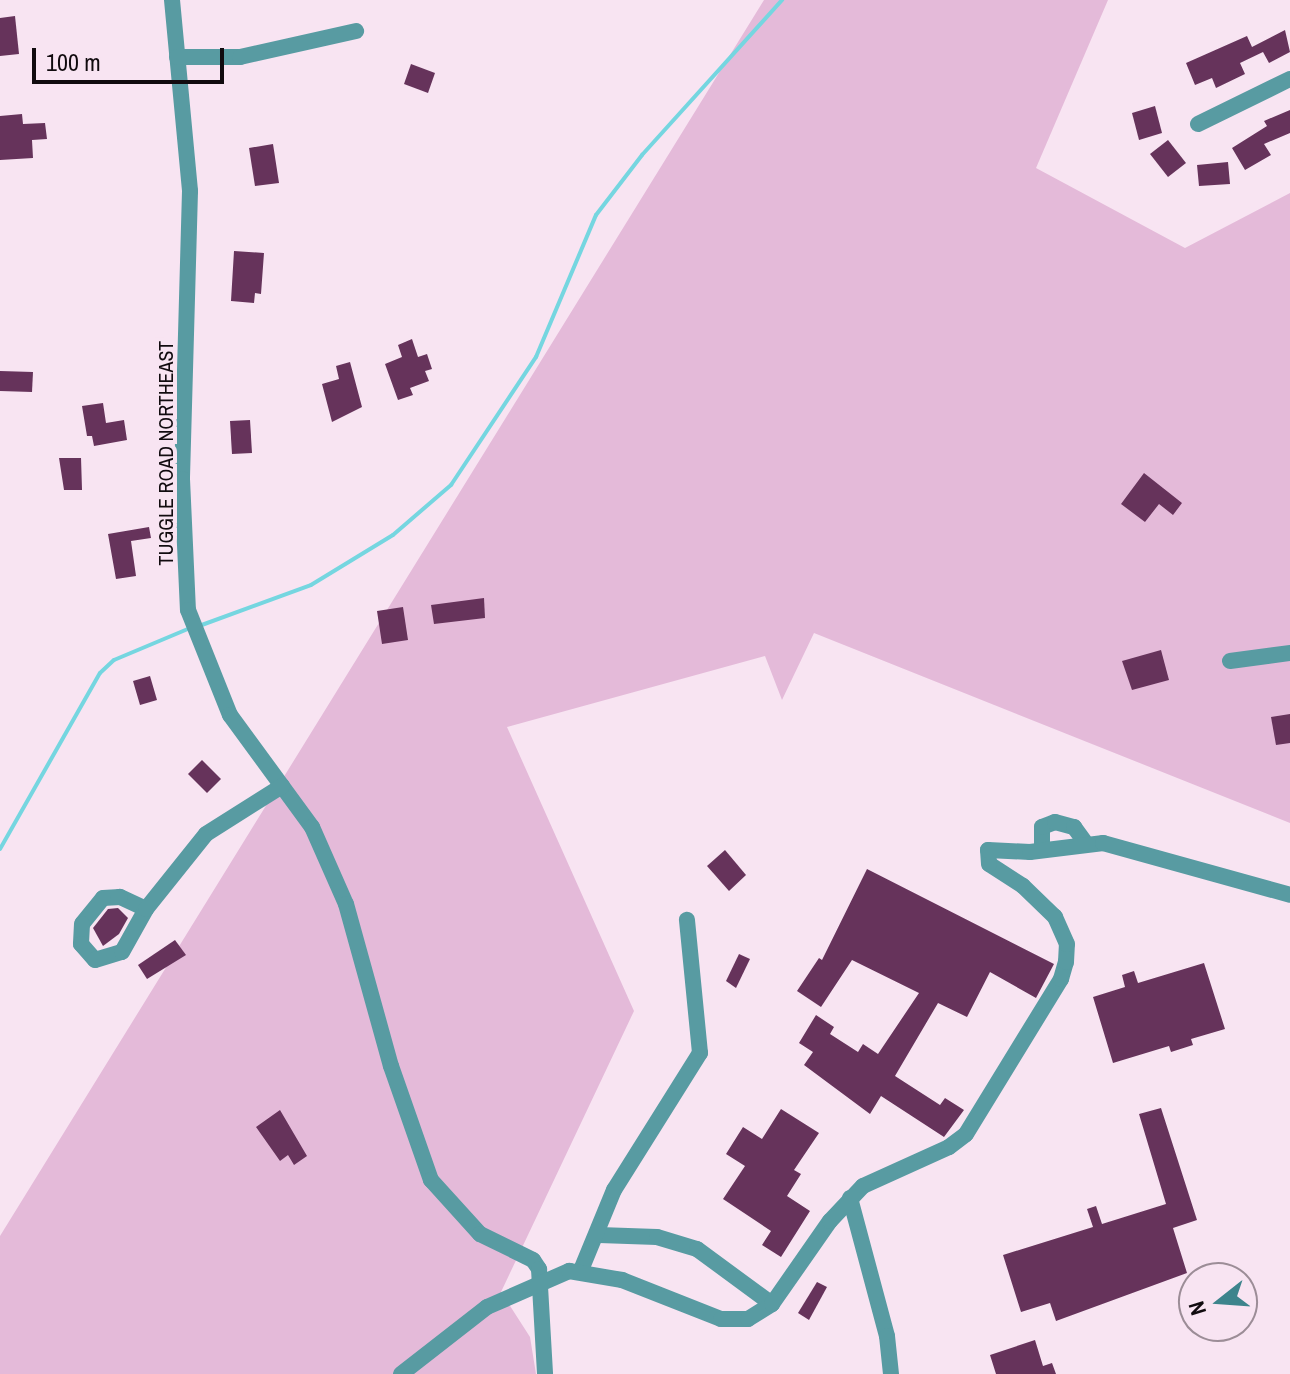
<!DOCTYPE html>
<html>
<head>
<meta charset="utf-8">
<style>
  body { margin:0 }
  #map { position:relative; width:1290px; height:1374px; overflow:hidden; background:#f8e4f2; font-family:"Archivo Narrow",sans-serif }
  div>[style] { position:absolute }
  .green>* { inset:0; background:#e4bad9 }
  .stream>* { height:4px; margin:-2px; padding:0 2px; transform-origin:2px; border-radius:2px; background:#75d6e0 }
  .building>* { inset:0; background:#66335b }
  .minor>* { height:16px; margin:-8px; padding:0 8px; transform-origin:8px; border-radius:8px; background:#589ba2 }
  span { translate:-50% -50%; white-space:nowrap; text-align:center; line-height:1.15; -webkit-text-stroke:8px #f8e4f2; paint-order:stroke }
  .street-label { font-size:20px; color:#110b0f }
  .north { position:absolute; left:1178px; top:1262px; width:80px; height:80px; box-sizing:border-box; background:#f8e4f2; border:2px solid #9c8d97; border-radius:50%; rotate:253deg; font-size:22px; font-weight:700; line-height:32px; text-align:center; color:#110b0f }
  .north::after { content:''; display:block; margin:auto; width:28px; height:36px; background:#3d848c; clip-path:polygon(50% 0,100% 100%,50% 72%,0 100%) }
  .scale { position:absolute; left:32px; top:48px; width:192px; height:36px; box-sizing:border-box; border:4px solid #110b0f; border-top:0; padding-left:10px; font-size:24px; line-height:28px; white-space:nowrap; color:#110b0f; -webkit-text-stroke:6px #f8e4f2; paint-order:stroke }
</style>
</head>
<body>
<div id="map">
  <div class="green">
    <div style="clip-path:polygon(764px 0,1108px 0,1036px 168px,1185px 248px,1290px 193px,1290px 823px,814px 633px,782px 700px,765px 656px,507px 727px,634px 1011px,501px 1292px,530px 1337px,536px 1374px,0 1374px,0 1236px)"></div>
  </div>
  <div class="stream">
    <div style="left:199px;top:626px;width:119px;rotate:-20.1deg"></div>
    <div style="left:311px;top:585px;width:96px;rotate:-31.4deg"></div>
    <div style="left:393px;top:535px;width:77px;rotate:-40.8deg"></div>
    <div style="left:451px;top:485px;width:154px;rotate:-56.4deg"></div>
    <div style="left:536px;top:357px;width:154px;rotate:-67.1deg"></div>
    <div style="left:596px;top:215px;width:76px;rotate:-52.5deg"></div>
    <div style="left:642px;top:155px;width:209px;rotate:-47.9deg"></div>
    <div style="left:0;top:849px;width:202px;rotate:-60.4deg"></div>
    <div style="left:100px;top:673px;width:19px;rotate:-43deg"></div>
    <div style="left:114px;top:660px;width:82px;rotate:-22.8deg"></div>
  </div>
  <div class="building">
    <div style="clip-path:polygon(15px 16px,19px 54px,0 56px,0 18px)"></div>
    <div style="clip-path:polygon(1285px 30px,1290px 52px,1269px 63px,1263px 52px,1240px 63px,1245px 74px,1216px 88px,1212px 78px,1195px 85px,1186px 63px,1247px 36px,1252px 47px)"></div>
    <div style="clip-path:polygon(411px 64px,435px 73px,428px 93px,404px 84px)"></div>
    <div style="clip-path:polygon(1155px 106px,1162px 133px,1139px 140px,1132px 113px)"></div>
    <div style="clip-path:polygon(1290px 110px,1290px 133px,1264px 144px,1271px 155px,1245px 170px,1232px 148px,1267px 126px,1264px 121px)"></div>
    <div style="clip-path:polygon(22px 114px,23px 124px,45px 123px,47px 139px,32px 140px,33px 158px,0 160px,0 116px)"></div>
    <div style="clip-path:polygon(1168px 140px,1186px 163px,1168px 177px,1150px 154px)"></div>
    <div style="clip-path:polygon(273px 144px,279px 183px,255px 186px,249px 148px)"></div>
    <div style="clip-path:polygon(1228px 162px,1230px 184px,1199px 186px,1197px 165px)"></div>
    <div style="clip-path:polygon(234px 251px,264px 253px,261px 294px,255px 293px,254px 303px,231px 301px)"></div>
    <div style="clip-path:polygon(412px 339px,418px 357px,427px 354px,432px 369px,425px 371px,429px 381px,410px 388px,413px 395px,398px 400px,385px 364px,402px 357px,398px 345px)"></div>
    <div style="clip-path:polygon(350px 362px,362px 407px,332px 422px,322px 384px,339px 379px,336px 366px)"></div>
    <div style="clip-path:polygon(0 371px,33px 372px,32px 392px,0 391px)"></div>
    <div style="clip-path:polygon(103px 403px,106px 423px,124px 420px,127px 440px,94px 446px,92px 436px,87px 436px,82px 406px)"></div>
    <div style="clip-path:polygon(250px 420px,252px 453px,232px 454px,230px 421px)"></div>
    <div style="clip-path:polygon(59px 458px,81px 458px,82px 490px,64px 490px)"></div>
    <div style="clip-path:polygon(1144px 473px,1182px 503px,1173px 515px,1159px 504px,1145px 522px,1121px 504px)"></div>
    <div style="clip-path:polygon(149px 527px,151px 538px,131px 541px,136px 576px,116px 579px,108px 534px)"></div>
    <div style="clip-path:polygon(484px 598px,485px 618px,434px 624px,431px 605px)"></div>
    <div style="clip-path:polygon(403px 607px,408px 640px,382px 644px,377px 611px)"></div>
    <div style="clip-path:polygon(1161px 650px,1169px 680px,1132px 690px,1122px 661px)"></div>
    <div style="clip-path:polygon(150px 676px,157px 700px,140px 705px,133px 681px)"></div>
    <div style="clip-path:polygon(1290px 714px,1290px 743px,1276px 745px,1271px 717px)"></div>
    <div style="clip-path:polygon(202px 760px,221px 779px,207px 793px,188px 774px)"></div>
    <div style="clip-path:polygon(725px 850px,746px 875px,729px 891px,707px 866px)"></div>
    <div style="clip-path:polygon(867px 869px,1054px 964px,1036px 998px,990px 972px,967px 1017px,938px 1003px,895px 1076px,940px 1105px,945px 1098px,964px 1110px,944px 1137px,881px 1096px,870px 1114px,804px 1065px,813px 1052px,799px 1043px,816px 1015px,834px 1027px,830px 1034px,858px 1052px,863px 1044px,878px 1054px,919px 993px,852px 960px,821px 1007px,797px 991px,819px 958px,822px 960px)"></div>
    <div style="clip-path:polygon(118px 908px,128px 918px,119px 934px,103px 946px,93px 928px,108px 909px)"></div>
    <div style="clip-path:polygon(175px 940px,186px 955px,147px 979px,138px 965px)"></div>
    <div style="clip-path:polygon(739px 954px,750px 959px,736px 988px,726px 981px)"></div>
    <div style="clip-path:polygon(1204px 963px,1225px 1029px,1191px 1039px,1193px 1045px,1171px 1052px,1169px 1046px,1113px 1063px,1093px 997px,1125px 987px,1122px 975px,1134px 971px,1138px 983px)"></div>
    <div style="clip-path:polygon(1161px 1108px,1197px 1220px,1173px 1228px,1187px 1273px,1056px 1321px,1050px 1303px,1021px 1312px,1003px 1255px,1093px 1227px,1087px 1209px,1096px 1206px,1102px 1224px,1166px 1204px,1139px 1114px)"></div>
    <div style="clip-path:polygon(781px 1109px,819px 1133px,794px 1170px,801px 1174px,787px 1196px,810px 1211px,781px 1257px,762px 1245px,771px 1231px,723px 1199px,745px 1166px,726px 1154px,743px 1127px,762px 1139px)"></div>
    <div style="clip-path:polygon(280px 1110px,307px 1156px,294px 1165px,288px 1155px,280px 1161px,256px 1127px)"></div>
    <div style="clip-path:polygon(817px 1282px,827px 1287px,809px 1320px,798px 1313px)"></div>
    <div style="clip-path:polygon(1035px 1340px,1043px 1366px,1052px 1363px,1056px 1374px,996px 1374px,990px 1355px)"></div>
  </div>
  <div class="minor">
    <div style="left:172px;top:0;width:192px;rotate:84.6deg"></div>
    <div style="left:190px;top:191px;width:288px;rotate:91.6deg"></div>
    <div style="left:182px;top:479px;width:131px;rotate:87.4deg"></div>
    <div style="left:188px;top:610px;width:113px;rotate:68.2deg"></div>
    <div style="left:230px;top:715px;width:139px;rotate:53.8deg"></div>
    <div style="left:312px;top:827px;width:84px;rotate:66.2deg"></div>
    <div style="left:346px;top:904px;width:168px;rotate:74.5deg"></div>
    <div style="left:391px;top:1066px;width:121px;rotate:70.7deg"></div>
    <div style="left:431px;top:1180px;width:73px;rotate:47.8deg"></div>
    <div style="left:480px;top:1234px;width:59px;rotate:26.1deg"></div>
    <div style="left:533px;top:1260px;width:11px;rotate:56deg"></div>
    <div style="left:539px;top:1269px;width:105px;rotate:86.7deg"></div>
    <div style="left:177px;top:57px;width:63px"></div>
    <div style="left:240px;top:57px;width:119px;rotate:-12.6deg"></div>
    <div style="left:1198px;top:124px;width:102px;rotate:-26.1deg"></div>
    <div style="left:1230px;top:661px;width:61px;rotate:-7.6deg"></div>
    <div style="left:1042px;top:850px;width:23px;rotate:-90deg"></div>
    <div style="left:1042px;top:827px;width:14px;rotate:-21deg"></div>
    <div style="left:1055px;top:822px;width:20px;rotate:15deg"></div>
    <div style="left:1074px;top:827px;width:17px;rotate:54deg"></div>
    <div style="left:146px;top:909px;width:29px;rotate:-155deg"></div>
    <div style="left:120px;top:897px;width:17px;rotate:177deg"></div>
    <div style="left:103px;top:898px;width:33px;rotate:129deg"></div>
    <div style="left:82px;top:924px;width:20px;rotate:93deg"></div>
    <div style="left:81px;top:944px;width:21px;rotate:49deg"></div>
    <div style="left:95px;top:960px;width:28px;rotate:-17deg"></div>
    <div style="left:122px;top:952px;width:49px;rotate:-60.8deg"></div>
    <div style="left:146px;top:909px;width:96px;rotate:-51.3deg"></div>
    <div style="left:206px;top:834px;width:90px;rotate:-32.3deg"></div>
    <div style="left:850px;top:1198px;width:143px;rotate:75deg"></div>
    <div style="left:887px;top:1336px;width:38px;rotate:84deg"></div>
    <div style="left:599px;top:1235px;width:58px;rotate:2deg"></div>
    <div style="left:657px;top:1237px;width:42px;rotate:16.7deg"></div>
    <div style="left:697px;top:1249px;width:93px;rotate:36.3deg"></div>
    <div style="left:581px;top:1270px;width:87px;rotate:-67.6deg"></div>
    <div style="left:614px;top:1190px;width:162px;rotate:-57.9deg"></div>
    <div style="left:700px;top:1053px;width:134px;rotate:-95.6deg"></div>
    <div style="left:401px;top:1374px;width:109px;rotate:-37.9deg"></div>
    <div style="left:487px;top:1307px;width:90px;rotate:-23.7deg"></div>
    <div style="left:569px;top:1271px;width:54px;rotate:9.6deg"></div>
    <div style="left:622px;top:1280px;width:106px;rotate:21.5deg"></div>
    <div style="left:721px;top:1319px;width:27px"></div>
    <div style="left:748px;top:1319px;width:28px;rotate:-32deg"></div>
    <div style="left:772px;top:1304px;width:101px;rotate:-55.1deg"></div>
    <div style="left:830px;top:1221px;width:48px;rotate:-46.7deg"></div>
    <div style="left:863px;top:1186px;width:94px;rotate:-24.4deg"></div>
    <div style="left:949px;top:1147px;width:21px;rotate:-37deg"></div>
    <div style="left:966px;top:1134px;width:182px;rotate:-58.5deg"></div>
    <div style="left:1061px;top:979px;width:18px;rotate:-74deg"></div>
    <div style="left:1066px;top:962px;width:18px;rotate:-87deg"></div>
    <div style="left:1067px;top:944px;width:30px;rotate:-114deg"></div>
    <div style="left:1055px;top:917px;width:45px;rotate:-135.9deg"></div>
    <div style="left:1023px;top:886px;width:40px;rotate:-147.1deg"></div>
    <div style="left:989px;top:864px;width:14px;rotate:-94deg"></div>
    <div style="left:988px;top:850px;width:42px;rotate:2.7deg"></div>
    <div style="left:1030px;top:852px;width:74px;rotate:-7deg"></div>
    <div style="left:1103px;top:843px;width:194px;rotate:15.5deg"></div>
  </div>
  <div class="street-label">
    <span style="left:165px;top:453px;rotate:-90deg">TUGGLE ROAD NORTHEAST</span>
  </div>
  <div class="north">N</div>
  <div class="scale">100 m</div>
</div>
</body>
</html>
